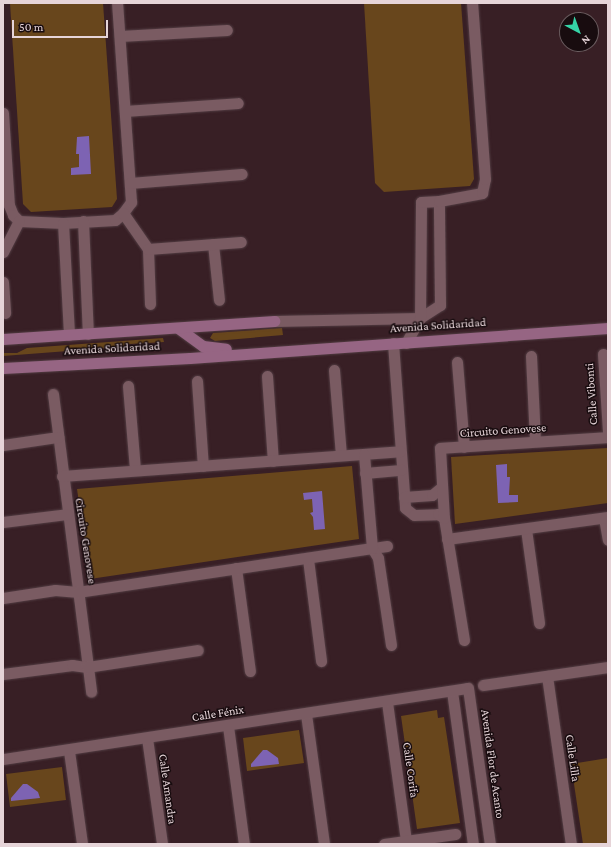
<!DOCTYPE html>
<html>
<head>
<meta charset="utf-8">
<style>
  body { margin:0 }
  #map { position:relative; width:611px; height:847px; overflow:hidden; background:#381f25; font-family:"Crimson Pro",serif }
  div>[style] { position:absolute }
  .green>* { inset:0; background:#68461c }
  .water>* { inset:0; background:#7d63b3 }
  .roads { filter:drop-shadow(0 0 1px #523d43) drop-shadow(0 0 1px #523d43) }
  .minor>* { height:11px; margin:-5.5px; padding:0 5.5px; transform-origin:5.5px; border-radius:5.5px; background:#7a5b62 }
  .secondary>* { height:11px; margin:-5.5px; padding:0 5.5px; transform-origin:5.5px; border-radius:5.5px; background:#966583 }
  span { translate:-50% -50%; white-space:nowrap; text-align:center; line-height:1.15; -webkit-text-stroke:3px #180c0f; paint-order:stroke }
  .street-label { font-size:12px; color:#e6d4d8 }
  .frame { position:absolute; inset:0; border:4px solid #e6d4d8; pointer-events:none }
  .north { position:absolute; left:559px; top:12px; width:40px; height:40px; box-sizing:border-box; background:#180c0f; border:1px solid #6a5c5f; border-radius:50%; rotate:139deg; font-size:11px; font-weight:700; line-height:16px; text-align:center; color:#e6d4d8 }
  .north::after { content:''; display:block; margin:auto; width:14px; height:18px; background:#35d4a7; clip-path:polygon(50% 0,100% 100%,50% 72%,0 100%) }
  .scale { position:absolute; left:12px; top:20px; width:96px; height:18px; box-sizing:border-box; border:2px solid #e6d4d8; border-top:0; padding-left:5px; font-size:12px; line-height:14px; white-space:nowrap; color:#e6d4d8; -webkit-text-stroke:3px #180c0f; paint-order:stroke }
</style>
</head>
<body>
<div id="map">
  <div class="green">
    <div style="clip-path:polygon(10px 3px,103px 3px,117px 199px,112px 207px,31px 212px,23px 204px)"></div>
    <div style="clip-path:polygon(364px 3px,461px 3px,474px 179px,470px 186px,384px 192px,375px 183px)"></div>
    <div style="clip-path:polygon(282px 328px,283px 335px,215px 341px,210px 338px,213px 333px)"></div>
    <div style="clip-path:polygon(163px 338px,164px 342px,129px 344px,120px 347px,3px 356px,3px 353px,17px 353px,27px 348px)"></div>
    <div style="clip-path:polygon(608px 448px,608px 503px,455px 524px,451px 457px)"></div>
    <div style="clip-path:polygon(352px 466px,359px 539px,90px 579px,77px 489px)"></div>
    <div style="clip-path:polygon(437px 710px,438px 718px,444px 717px,460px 823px,417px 829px,401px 716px)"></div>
    <div style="clip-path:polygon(299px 730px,304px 763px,247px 771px,243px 738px)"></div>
    <div style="clip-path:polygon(608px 758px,608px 844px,583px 844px,571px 764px)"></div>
    <div style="clip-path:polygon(62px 767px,66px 800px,10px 807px,6px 774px)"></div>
  </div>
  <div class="water">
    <div style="clip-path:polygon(89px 136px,91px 174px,71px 175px,71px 168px,79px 167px,79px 154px,76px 154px,77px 137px)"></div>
    <div style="clip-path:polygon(507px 464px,507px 477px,510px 477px,509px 495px,518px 495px,518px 502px,498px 503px,496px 465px)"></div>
    <div style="clip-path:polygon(322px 491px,325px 529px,314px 530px,313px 517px,310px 513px,313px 512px,312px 499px,304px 500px,303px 493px)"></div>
    <div style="clip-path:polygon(263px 750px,267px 750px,278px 758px,279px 764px,251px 767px,251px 764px)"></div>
    <div style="clip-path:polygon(23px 784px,27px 784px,38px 792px,40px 798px,11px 801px,11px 798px)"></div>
  </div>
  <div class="roads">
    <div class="minor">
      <div style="left:120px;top:36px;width:107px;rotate:-3.2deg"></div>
      <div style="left:125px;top:111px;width:113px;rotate:-4deg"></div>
      <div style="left:3px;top:113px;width:92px;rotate:86.3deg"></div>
      <div style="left:9px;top:205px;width:11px;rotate:68deg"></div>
      <div style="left:13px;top:215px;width:8px;rotate:45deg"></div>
      <div style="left:19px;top:221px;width:44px;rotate:2.6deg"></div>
      <div style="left:63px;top:223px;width:52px;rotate:-3.3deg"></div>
      <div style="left:115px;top:220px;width:11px;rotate:-41deg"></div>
      <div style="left:123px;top:213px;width:14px;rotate:-54deg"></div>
      <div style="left:131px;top:202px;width:199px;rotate:-94deg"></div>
      <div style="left:130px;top:183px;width:112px;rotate:-4.6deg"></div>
      <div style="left:123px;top:213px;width:44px;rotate:55.2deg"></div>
      <div style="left:148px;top:249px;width:55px;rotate:87.9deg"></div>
      <div style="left:83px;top:221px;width:113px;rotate:87.5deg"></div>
      <div style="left:63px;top:223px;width:112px;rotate:86.9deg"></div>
      <div style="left:213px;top:244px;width:56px;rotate:83.9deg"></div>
      <div style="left:148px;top:249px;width:93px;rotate:-4.3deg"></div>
      <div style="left:3px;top:252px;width:35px;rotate:-63deg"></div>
      <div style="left:3px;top:282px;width:31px;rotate:86deg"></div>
      <div style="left:274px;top:321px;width:146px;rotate:-1.2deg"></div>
      <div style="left:420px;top:318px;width:24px;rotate:-33deg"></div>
      <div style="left:440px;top:305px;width:104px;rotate:-90.6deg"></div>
      <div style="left:393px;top:343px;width:165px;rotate:85.8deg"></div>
      <div style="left:405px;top:508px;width:11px;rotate:38deg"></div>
      <div style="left:414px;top:515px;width:24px;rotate:-2deg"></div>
      <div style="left:438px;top:514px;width:7px;rotate:34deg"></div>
      <div style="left:406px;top:343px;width:29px;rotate:-61deg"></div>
      <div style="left:420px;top:318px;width:116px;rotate:-89.5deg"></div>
      <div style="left:421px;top:202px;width:18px;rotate:-3deg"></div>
      <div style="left:439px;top:201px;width:44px;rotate:-10.5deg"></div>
      <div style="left:482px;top:193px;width:14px;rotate:-78deg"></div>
      <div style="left:485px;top:179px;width:176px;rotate:-94.2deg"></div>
      <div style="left:603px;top:354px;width:78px;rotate:86.3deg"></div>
      <div style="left:531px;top:356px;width:85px;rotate:87.3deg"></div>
      <div style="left:457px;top:362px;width:85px;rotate:85.3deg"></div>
      <div style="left:334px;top:370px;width:85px;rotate:85.3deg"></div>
      <div style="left:267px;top:376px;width:85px;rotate:86deg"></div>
      <div style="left:197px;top:381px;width:85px;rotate:86deg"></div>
      <div style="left:128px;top:386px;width:84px;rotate:85.2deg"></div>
      <div style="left:53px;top:394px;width:300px;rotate:82.7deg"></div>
      <div style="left:3px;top:445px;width:56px;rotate:-8.3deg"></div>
      <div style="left:365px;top:473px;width:36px;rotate:-5deg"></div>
      <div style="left:62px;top:476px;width:339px;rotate:-4.2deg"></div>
      <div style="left:404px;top:497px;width:28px;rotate:-4deg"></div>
      <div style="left:432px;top:495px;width:13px;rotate:-39deg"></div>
      <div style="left:604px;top:518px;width:22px;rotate:80deg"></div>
      <div style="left:3px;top:522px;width:64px;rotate:-7.1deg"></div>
      <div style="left:526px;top:529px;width:95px;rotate:82.1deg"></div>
      <div style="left:447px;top:539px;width:162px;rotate:-7.8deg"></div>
      <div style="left:387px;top:546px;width:15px;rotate:172deg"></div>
      <div style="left:372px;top:548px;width:12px;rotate:59deg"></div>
      <div style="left:378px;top:558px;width:88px;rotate:81.5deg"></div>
      <div style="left:308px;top:559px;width:103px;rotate:82.7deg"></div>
      <div style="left:236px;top:568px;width:104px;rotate:82.3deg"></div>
      <div style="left:3px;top:598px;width:53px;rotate:-8.7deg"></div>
      <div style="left:55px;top:590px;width:23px;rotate:5deg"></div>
      <div style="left:78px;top:592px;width:297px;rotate:-8.5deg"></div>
      <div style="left:372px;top:548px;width:94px;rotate:-94.9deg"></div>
      <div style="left:464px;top:640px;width:124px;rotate:-99.3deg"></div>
      <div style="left:444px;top:518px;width:70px;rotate:-93.3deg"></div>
      <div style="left:440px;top:448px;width:168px;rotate:-3.7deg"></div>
      <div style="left:3px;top:674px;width:70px;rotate:-7.4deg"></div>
      <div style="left:72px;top:665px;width:15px;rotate:8deg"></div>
      <div style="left:87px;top:667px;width:112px;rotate:-8.7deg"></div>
      <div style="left:547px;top:676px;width:170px;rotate:81.9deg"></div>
      <div style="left:483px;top:685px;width:126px;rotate:-8.2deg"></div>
      <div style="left:452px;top:691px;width:154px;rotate:82.2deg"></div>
      <div style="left:387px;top:702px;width:140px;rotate:82.2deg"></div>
      <div style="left:306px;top:714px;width:131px;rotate:82.1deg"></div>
      <div style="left:228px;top:726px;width:119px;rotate:82.3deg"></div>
      <div style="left:147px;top:738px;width:107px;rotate:81.9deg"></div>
      <div style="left:69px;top:751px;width:94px;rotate:82deg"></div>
      <div style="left:3px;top:759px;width:470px;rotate:-8.7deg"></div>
      <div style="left:468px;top:688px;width:158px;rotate:82deg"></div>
      <div style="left:384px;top:844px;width:72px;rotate:-8deg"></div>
    </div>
    <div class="secondary">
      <div style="left:178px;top:328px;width:31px;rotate:36deg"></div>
      <div style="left:203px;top:346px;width:23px;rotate:7deg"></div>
      <div style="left:3px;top:339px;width:272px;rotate:-3.8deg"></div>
      <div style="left:3px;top:368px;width:187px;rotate:-3.1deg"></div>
      <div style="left:190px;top:358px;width:419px;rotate:-4.1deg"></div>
    </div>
  </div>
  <div class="street-label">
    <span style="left:438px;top:326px;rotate:-4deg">Avenida Solidaridad</span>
    <span style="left:112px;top:349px;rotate:-3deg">Avenida Solidaridad</span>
    <span style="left:592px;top:394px;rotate:-94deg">Calle Vibonti</span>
    <span style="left:503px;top:431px;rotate:-4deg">Circuito Genovese</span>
    <span style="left:85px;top:541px;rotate:81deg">Circuito Genovese</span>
    <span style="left:218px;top:714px;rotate:-9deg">Calle Fénix</span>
    <span style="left:572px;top:758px;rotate:82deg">Calle Lilla</span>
    <span style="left:492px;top:764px;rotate:82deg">Avenida Flor de Acanto</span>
    <span style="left:410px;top:770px;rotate:82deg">Calle Corifa</span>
    <span style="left:167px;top:789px;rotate:82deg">Calle Amandra</span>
  </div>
  <div class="frame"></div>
  <div class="north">N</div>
  <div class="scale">50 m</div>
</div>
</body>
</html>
